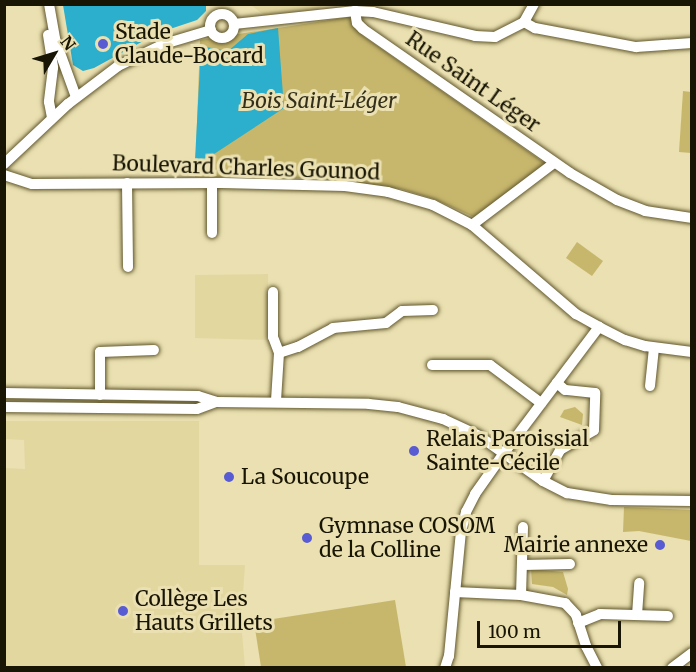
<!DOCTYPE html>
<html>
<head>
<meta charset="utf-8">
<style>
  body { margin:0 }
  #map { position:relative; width:696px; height:672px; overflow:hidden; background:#eae0b1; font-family:Merriweather,serif }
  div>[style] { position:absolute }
  .built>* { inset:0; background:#e3d7a0 }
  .green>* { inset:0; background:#c7b76d }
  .water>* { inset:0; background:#2bafcc }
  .roads { filter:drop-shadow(0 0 2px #61572d) drop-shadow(0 0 2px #61572d) }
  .minor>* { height:10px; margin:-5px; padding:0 5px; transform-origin:5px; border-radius:5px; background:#fff }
  .minor>.ring { margin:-5px; padding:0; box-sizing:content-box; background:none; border:10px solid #fff; border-radius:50% }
  .dots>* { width:16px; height:16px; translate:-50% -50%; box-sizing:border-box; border:3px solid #eae0b1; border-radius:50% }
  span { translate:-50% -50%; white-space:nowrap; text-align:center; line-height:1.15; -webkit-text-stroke:6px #eae0b1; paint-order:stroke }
  .poi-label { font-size:21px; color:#191504 }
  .left { translate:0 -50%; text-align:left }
  .right { translate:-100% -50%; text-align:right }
  .street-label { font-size:21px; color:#191504 }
  .park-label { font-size:21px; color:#342f1a; font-style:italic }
  .frame { position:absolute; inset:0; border:6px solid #191504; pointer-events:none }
  .north { position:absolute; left:24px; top:24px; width:60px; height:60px; -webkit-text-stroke:4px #eae0b1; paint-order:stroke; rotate:52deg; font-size:16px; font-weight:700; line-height:24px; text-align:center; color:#191504 }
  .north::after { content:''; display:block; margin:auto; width:21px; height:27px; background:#191504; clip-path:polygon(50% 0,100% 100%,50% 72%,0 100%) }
  .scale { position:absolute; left:477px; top:621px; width:144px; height:27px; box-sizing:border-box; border:3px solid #191504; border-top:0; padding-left:8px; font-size:18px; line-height:21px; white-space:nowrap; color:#191504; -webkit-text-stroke:4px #eae0b1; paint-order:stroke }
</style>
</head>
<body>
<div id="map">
  <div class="built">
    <div style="clip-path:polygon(251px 5px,326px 5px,313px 11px,264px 15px)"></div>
    <div style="clip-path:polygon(268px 274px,269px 340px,195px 338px,195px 275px)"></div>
    <div style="clip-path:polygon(5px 421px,199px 421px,199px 565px,245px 565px,241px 622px,245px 667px,5px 667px,5px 468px,25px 469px,24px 440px,5px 439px)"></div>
  </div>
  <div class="green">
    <div style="clip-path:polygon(349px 17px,363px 36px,546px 164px,474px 217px,434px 199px,401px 189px,304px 178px,195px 177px,200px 40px)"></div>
    <div style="clip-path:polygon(683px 91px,691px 92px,691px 153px,679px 152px)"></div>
    <div style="clip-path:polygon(577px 242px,603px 261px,592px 276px,566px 258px)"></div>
    <div style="clip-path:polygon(575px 407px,583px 414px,582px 425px,560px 417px,564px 410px)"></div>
    <div style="clip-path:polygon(624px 507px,691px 510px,691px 541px,639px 531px,623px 532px)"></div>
    <div style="clip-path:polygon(531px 569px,563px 572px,568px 589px,567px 595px,553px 587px,532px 584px)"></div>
    <div style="clip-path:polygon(395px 600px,406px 667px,261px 667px,254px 622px)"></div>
  </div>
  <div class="water">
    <div style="clip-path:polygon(206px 4px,206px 11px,197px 20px,158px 33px,94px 68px,83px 71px,73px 65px,63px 5px)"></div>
    <div style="clip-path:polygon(278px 28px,284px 108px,208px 158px,195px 160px,201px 46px,228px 51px,248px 34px)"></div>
  </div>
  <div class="roads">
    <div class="minor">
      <div style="left:49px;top:4px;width:36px;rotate:80deg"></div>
      <div style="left:55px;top:39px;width:62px;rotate:70.1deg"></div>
      <div style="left:355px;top:11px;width:12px;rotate:81deg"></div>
      <div style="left:357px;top:23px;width:8px;rotate:45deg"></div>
      <div style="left:363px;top:29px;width:252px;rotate:34.8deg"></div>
      <div style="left:570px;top:173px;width:54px;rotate:29.9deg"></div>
      <div style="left:617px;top:200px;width:30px;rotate:21deg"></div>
      <div style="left:645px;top:211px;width:48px;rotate:8.5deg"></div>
      <div class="ring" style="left:210px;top:14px;width:14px;height:14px"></div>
      <div style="left:524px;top:22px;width:13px;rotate:29deg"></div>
      <div style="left:535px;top:28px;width:103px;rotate:10.7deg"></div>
      <div style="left:636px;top:47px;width:56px;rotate:-4.1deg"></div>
      <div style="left:234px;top:24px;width:122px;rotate:-6.1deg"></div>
      <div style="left:355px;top:11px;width:18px;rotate:3deg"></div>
      <div style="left:373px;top:12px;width:105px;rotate:13.2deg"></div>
      <div style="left:475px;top:36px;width:20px;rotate:3deg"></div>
      <div style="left:495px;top:37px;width:33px;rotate:-27deg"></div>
      <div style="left:524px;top:22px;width:21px;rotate:-61deg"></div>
      <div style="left:48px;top:35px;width:33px;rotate:81deg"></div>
      <div style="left:53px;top:68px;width:34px;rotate:97deg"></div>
      <div style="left:49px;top:102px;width:15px;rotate:79deg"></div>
      <div style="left:4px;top:164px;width:88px;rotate:-43.2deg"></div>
      <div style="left:68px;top:104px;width:63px;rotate:-37.2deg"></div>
      <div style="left:118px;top:66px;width:51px;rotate:-25.6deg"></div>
      <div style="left:164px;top:44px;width:49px;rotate:-16.6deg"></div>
      <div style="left:4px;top:175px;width:29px;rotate:18deg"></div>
      <div style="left:32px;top:184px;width:190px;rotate:-0.3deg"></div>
      <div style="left:222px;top:183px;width:123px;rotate:1.4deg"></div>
      <div style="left:345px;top:186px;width:43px;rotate:7.9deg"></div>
      <div style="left:388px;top:192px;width:47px;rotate:16.1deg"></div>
      <div style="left:433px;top:205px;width:44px;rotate:27.1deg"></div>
      <div style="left:472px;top:225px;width:137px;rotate:40.6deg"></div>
      <div style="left:576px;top:314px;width:26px;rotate:29deg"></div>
      <div style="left:599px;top:327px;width:29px;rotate:27deg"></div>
      <div style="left:625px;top:340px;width:21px;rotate:17deg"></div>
      <div style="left:645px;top:346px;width:47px;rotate:7.3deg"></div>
      <div style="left:127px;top:183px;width:84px;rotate:89.3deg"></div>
      <div style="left:472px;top:225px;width:103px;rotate:-37.1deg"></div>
      <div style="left:212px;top:233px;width:49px;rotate:-90deg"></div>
      <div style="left:273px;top:292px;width:45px;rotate:90deg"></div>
      <div style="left:273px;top:337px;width:17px;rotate:69deg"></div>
      <div style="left:279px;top:353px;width:48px;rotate:93.6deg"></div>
      <div style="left:279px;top:353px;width:20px;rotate:-18deg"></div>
      <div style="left:298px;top:347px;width:40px;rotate:-28deg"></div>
      <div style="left:333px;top:328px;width:53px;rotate:-5.4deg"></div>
      <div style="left:386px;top:323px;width:20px;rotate:-37deg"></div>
      <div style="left:402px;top:311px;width:31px;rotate:-2deg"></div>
      <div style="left:432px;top:365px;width:58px"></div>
      <div style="left:490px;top:365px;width:64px;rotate:36.7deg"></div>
      <div style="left:650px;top:386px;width:38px;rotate:-84deg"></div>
      <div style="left:4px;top:393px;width:194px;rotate:0.9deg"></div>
      <div style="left:198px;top:396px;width:19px;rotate:18deg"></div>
      <div style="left:216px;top:402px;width:153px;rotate:0.7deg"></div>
      <div style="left:369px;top:404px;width:29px;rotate:6deg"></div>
      <div style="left:398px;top:407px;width:47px;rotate:14.9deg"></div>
      <div style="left:443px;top:419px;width:40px;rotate:25deg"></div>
      <div style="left:479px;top:436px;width:78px;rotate:35.1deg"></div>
      <div style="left:543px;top:481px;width:27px;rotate:27deg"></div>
      <div style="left:567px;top:493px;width:45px;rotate:9deg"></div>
      <div style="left:611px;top:500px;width:81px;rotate:0.7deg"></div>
      <div style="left:100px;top:395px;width:43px;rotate:-90deg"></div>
      <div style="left:100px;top:352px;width:54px;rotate:-2.1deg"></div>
      <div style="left:4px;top:407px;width:193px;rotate:0.6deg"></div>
      <div style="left:197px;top:409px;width:20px;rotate:-20deg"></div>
      <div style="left:543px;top:481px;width:35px;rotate:-61deg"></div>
      <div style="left:560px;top:450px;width:39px;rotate:-30deg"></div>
      <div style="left:594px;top:430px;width:37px;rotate:-88deg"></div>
      <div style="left:595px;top:393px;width:30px;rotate:-174deg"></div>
      <div style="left:565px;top:390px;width:11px;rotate:-139deg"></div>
      <div style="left:523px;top:565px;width:47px;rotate:-1.2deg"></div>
      <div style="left:455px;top:592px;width:66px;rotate:2.6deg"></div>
      <div style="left:521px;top:595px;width:45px;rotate:10.3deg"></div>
      <div style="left:565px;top:603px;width:16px;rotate:47deg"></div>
      <div style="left:576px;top:615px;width:33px;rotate:72deg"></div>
      <div style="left:586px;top:646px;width:25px;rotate:63deg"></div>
      <div style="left:521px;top:595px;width:68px;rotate:-88.3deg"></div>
      <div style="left:637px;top:615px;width:32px;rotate:-86deg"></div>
      <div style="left:578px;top:623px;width:24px;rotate:-22deg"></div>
      <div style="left:600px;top:614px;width:68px;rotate:1.7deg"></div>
      <div style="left:445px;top:668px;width:13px;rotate:-72deg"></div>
      <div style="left:449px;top:656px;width:125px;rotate:-84.5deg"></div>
      <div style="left:461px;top:532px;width:21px;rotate:-76deg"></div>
      <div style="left:466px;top:512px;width:20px;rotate:-63deg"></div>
      <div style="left:475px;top:494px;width:50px;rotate:-54.7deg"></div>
      <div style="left:504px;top:453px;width:158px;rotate:-53deg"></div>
      <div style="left:672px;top:668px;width:25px;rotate:-37deg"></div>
    </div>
  </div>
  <div class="dots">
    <div style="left:103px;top:44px;background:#585bd2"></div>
    <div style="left:414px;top:451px;background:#585bd2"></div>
    <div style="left:229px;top:477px;background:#585bd2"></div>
    <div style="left:307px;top:538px;background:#585bd2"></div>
    <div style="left:660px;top:545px;background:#585bd2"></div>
    <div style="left:123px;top:611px;background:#585bd2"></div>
  </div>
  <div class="poi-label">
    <span class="left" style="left:115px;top:44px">Stade<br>Claude-Bocard</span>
    <span class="left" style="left:426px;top:451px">Relais Paroissial<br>Sainte-Cécile</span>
    <span class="left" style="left:241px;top:477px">La Soucoupe</span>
    <span class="left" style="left:319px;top:538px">Gymnase COSOM<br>de la Colline</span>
    <span class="right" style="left:648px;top:545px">Mairie annexe</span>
    <span class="left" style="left:135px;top:611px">Collège Les<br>Hauts Grillets</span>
  </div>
  <div class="street-label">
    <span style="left:473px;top:82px;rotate:35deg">Rue Saint Léger</span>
    <span style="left:246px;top:168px;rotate:2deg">Boulevard Charles Gounod</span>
  </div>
  <div class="park-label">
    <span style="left:319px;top:101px">Bois Saint-Léger</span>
  </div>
  <div class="frame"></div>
  <div class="north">N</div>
  <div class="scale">100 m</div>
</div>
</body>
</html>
